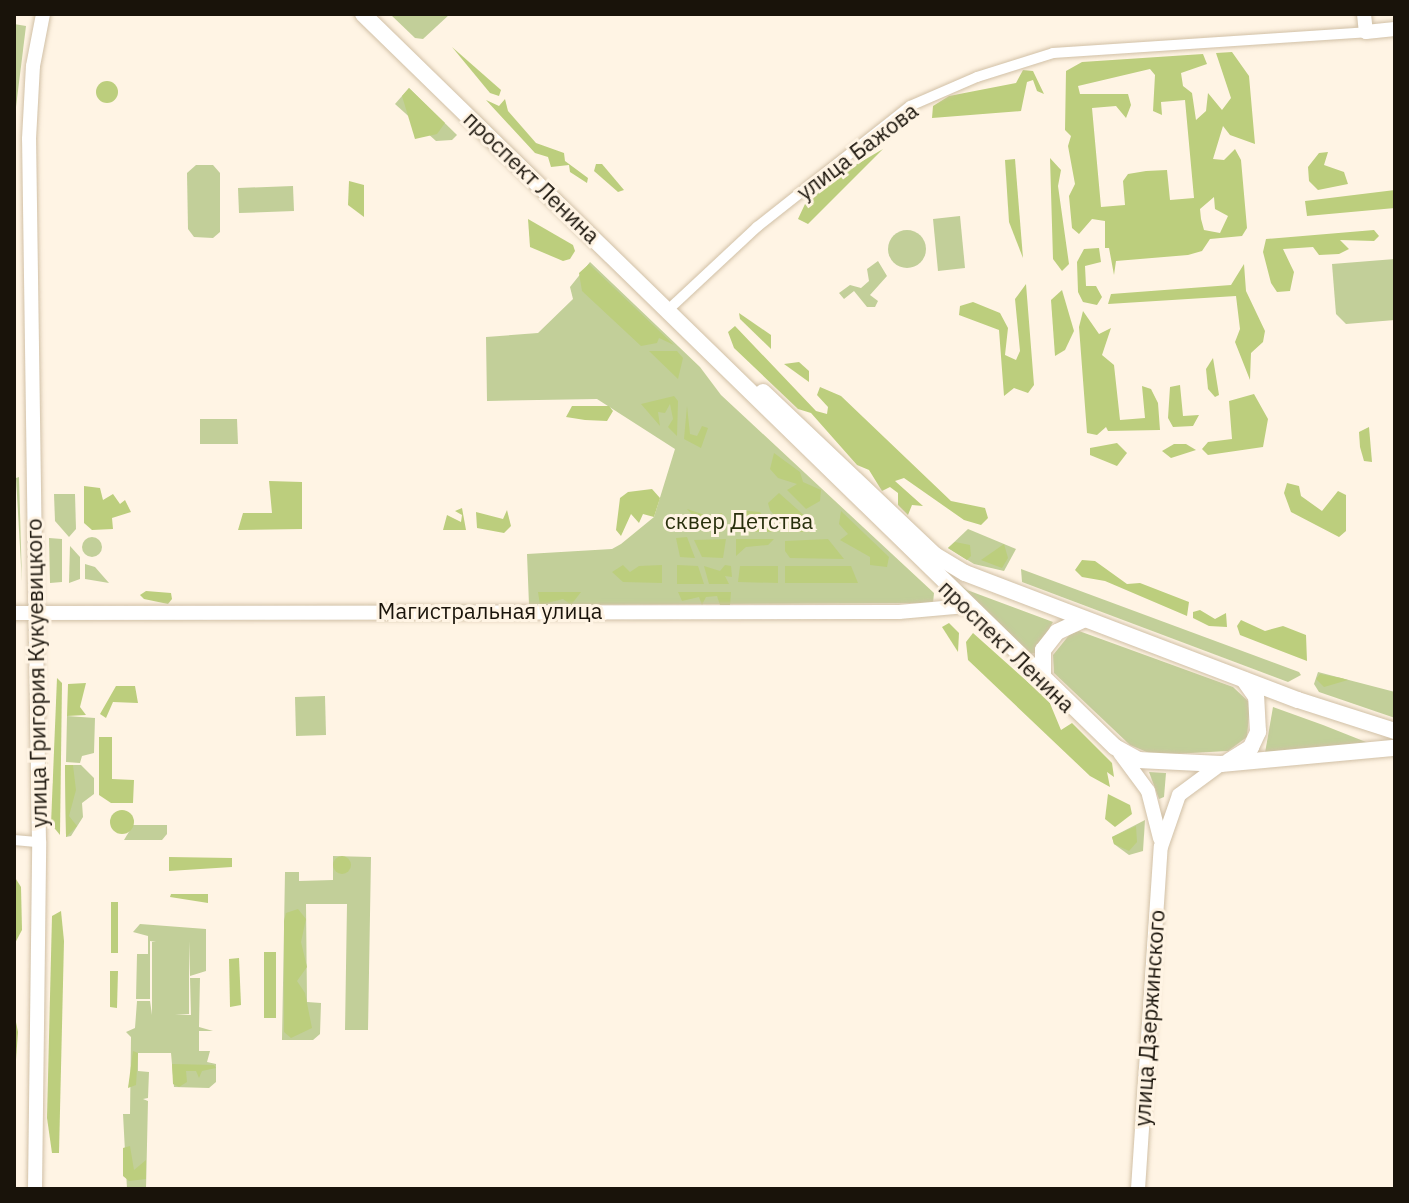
<!DOCTYPE html>
<html>
<head>
<meta charset="utf-8">
<style>
  body { margin:0 }
  #map { position:relative; width:1409px; height:1203px; overflow:hidden; background:#fff4e4; font-family:"IBM Plex Sans",sans-serif }
  div>[style] { position:absolute }
  .green>* { inset:0; background:#c2cf99 }
  .round { border-radius:50% }
  .forest>* { inset:0; background:#bcce7d }
  .roads { filter:drop-shadow(0 0 2px #d1c0a6) drop-shadow(0 0 2px #d1c0a6) }
  .street>* { height:10px; margin:-5px; padding:0 5px; transform-origin:5px; border-radius:5px; background:#fff }
  .secondary>* { height:14px; margin:-7px; padding:0 7px; transform-origin:7px; border-radius:7px; background:#fff }
  .primary>* { height:16px; margin:-8px; padding:0 8px; transform-origin:8px; border-radius:8px; background:#fff }
  span { translate:-50% -50%; white-space:nowrap; text-align:center; line-height:1.15; -webkit-text-stroke:6px #fff4e4; paint-order:stroke }
  .street-label { font-size:22px; color:#19130a }
  .park-label { font-size:22px; color:#282f0c }
  .frame { position:absolute; inset:0; border:16px solid #19130a; pointer-events:none }
</style>
</head>
<body>
<div id="map">
  <div class="green">
    <div style="clip-path:polygon(390px 14px,450px 14px,423px 39px,415px 38px)"></div>
    <div style="clip-path:polygon(14px 24px,26px 26px,14px 123px)"></div>
    <div style="clip-path:polygon(409px 88px,457px 135px,452px 140px,436px 141px,395px 104px)"></div>
    <div style="clip-path:polygon(196px 165px,213px 165px,220px 173px,220px 232px,213px 238px,194px 237px,188px 229px,187px 173px)"></div>
    <div style="clip-path:polygon(293px 186px,294px 211px,239px 213px,238px 188px)"></div>
    <div style="clip-path:polygon(960px 216px,965px 268px,938px 271px,933px 219px)"></div>
    <div class="round" style="left:888px;top:230px;width:38px;height:38px"></div>
    <div style="clip-path:polygon(1395px 259px,1395px 320px,1346px 324px,1336px 314px,1332px 264px)"></div>
    <div style="clip-path:polygon(878px 261px,887px 276px,870px 295px,878px 301px,875px 307px,867px 307px,854px 291px,844px 299px,839px 293px,850px 285px,861px 288px,869px 281px,867px 269px)"></div>
    <div style="clip-path:polygon(590px 262px,700px 367px,721px 395px,934px 593px,933px 603px,529px 605px,527px 554px,612px 549px,621px 544px,654px 517px,675px 449px,597px 399px,487px 401px,486px 337px,538px 333px,573px 299px,570px 287px)"></div>
    <div style="clip-path:polygon(200px 419px,237px 419px,238px 444px,200px 444px)"></div>
    <div style="clip-path:polygon(19px 477px,22px 582px,16px 478px)"></div>
    <div style="clip-path:polygon(54px 494px,75px 494px,76px 529px,69px 537px,55px 521px)"></div>
    <div style="clip-path:polygon(968px 529px,1016px 549px,1004px 571px,974px 564px,948px 548px)"></div>
    <div class="round" style="left:82px;top:537px;width:20px;height:20px"></div>
    <div style="clip-path:polygon(49px 538px,62px 539px,62px 582px,50px 583px)"></div>
    <div style="clip-path:polygon(70px 546px,80px 557px,80px 579px,69px 583px)"></div>
    <div style="clip-path:polygon(85px 564px,95px 567px,109px 583px,85px 579px)"></div>
    <div style="clip-path:polygon(937px 568px,967px 590px,1053px 622px,1035px 653px,1028px 654px)"></div>
    <div style="clip-path:polygon(1021px 569px,1299px 672px,1301px 675px,1288px 682px,1022px 582px)"></div>
    <div style="clip-path:polygon(1079px 631px,1233px 687px,1250px 703px,1247px 737px,1228px 751px,1154px 755px,1130px 745px,1054px 673px,1053px 655px,1070px 634px)"></div>
    <div style="clip-path:polygon(1318px 672px,1395px 692px,1395px 718px,1319px 692px,1314px 684px)"></div>
    <div style="clip-path:polygon(325px 696px,326px 735px,296px 736px,295px 697px)"></div>
    <div style="clip-path:polygon(1273px 707px,1323px 725px,1371px 744px,1265px 753px)"></div>
    <div style="clip-path:polygon(67px 716px,95px 718px,94px 753px,82px 756px,80px 763px,66px 762px)"></div>
    <div style="clip-path:polygon(65px 765px,81px 765px,94px 778px,94px 794px,82px 803px,83px 817px,71px 836px,66px 837px)"></div>
    <div style="clip-path:polygon(1149px 772px,1166px 773px,1164px 797px,1159px 799px)"></div>
    <div style="clip-path:polygon(1145px 820px,1143px 851px,1129px 855px,1114px 844px,1112px 837px)"></div>
    <div style="clip-path:polygon(133px 825px,167px 825px,167px 834px,162px 840px,124px 840px)"></div>
    <div style="clip-path:polygon(333px 856px,371px 857px,368px 1030px,345px 1030px,347px 904px,306px 904px,307px 1002px,321px 1003px,320px 1034px,313px 1040px,282px 1040px,285px 872px,299px 872px,299px 881px,333px 880px)"></div>
    <div style="clip-path:polygon(140px 924px,206px 929px,206px 971px,190px 976px,189px 941px,189px 1014px,175px 1015px,191px 1015px,190px 978px,200px 978px,199px 1027px,213px 1031px,199px 1031px,199px 1051px,210px 1051px,207px 1062px,216px 1064px,216px 1082px,209px 1088px,174px 1087px,171px 1053px,138px 1053px,138px 1071px,149px 1072px,148px 1098px,143px 1099px,148px 1101px,146px 1189px,127px 1189px,123px 1114px,130px 1114px,131px 1037px,126px 1032px,135px 1028px,137px 1001px,150px 1001px,152px 1015px,152px 942px,156px 942px,150px 941px,150px 999px,136px 999px,137px 954px,148px 954px,148px 936px,133px 932px)"></div>
  </div>
  <div class="forest">
    <div style="clip-path:polygon(452px 47px,501px 90px,499px 96px,490px 93px)"></div>
    <div style="clip-path:polygon(evenodd,1232px 52px,1249px 76px,1255px 144px,1230px 135px,1223px 126px,1213px 159px,1224px 160px,1235px 149px,1241px 160px,1247px 228px,1242px 236px,1210px 239px,1202px 251px,1188px 255px,1116px 261px,1114px 275px,1109px 248px,1105px 248px,1105px 221px,1092px 219px,1079px 234px,1072px 228px,1069px 196px,1075px 184px,1068px 146px,1071px 136px,1065px 130px,1066px 71px,1082px 62px,1203px 54px,1207px 64px,1181px 73px,1183px 86px,1192px 93px,1196px 120px,1206px 111px,1208px 93px,1222px 110px,1231px 98px,1216px 53px,1232px 52px,1150px 69px,1155px 75px,1153px 111px,1162px 115px,1161px 102px,1185px 100px,1194px 198px,1170px 200px,1167px 170px,1146px 171px,1128px 174px,1123px 181px,1125px 205px,1101px 207px,1092px 108px,1116px 106px,1126px 118px,1131px 105px,1128px 94px,1080px 94px,1078px 86px,1150px 69px,1232px 52px,1214px 197px,1215px 209px,1228px 216px,1220px 233px,1204px 230px,1201px 219px,1200px 209px,1214px 197px)"></div>
    <div style="clip-path:polygon(1023px 70px,1033px 71px,1044px 94px,1037px 91px,1033px 80px,1027px 82px,1021px 111px,932px 118px,933px 106px,949px 96px,1016px 83px)"></div>
    <div class="round" style="left:96px;top:81px;width:22px;height:22px"></div>
    <div style="clip-path:polygon(409px 88px,445px 123px,437px 134px,415px 139px,402px 96px)"></div>
    <div style="clip-path:polygon(505px 99px,508px 111px,536px 143px,564px 153px,565px 161px,588px 178px,587px 183px,570px 172px,569px 165px,551px 167px,548px 157px,535px 153px,486px 100px,499px 106px)"></div>
    <div style="clip-path:polygon(883px 149px,808px 224px,798px 219px,805px 204px,842px 173px)"></div>
    <div style="clip-path:polygon(1328px 152px,1324px 165px,1344px 172px,1348px 184px,1318px 190px,1309px 181px,1308px 167px,1319px 153px)"></div>
    <div style="clip-path:polygon(1050px 158px,1061px 170px,1058px 186px,1069px 264px,1062px 271px,1053px 259px)"></div>
    <div style="clip-path:polygon(1015px 159px,1023px 258px,1009px 222px,1005px 160px)"></div>
    <div style="clip-path:polygon(596px 164px,602px 164px,624px 190px,618px 192px,594px 171px)"></div>
    <div style="clip-path:polygon(349px 181px,364px 185px,364px 217px,348px 205px)"></div>
    <div style="clip-path:polygon(1395px 190px,1395px 208px,1307px 216px,1305px 201px)"></div>
    <div style="clip-path:polygon(528px 219px,573px 245px,575px 251px,570px 259px,563px 261px,530px 247px)"></div>
    <div style="clip-path:polygon(1374px 230px,1379px 236px,1374px 241px,1340px 240px,1349px 249px,1339px 254px,1319px 255px,1313px 247px,1283px 249px,1294px 272px,1290px 291px,1277px 292px,1271px 283px,1263px 252px,1266px 239px)"></div>
    <div style="clip-path:polygon(1099px 248px,1101px 262px,1085px 266px,1086px 286px,1096px 286px,1102px 297px,1097px 305px,1083px 302px,1078px 292px,1077px 262px,1084px 249px)"></div>
    <div style="clip-path:polygon(589px 264px,674px 345px,659px 338px,657px 343px,641px 346px,582px 291px,579px 273px)"></div>
    <div style="clip-path:polygon(1244px 264px,1246px 291px,1265px 331px,1263px 342px,1251px 353px,1250px 380px,1235px 342px,1240px 329px,1236px 296px,1108px 304px,1111px 294px,1231px 285px)"></div>
    <div style="clip-path:polygon(1026px 284px,1034px 385px,1028px 393px,1014px 388px,1004px 396px,999px 330px,959px 315px,960px 306px,973px 302px,1000px 313px,1008px 328px,1005px 355px,1016px 360px,1020px 351px,1015px 299px)"></div>
    <div style="clip-path:polygon(1062px 290px,1074px 331px,1065px 350px,1055px 356px,1051px 300px)"></div>
    <div style="clip-path:polygon(1083px 311px,1099px 334px,1111px 328px,1102px 355px,1114px 365px,1120px 420px,1145px 418px,1142px 386px,1151px 389px,1158px 403px,1160px 430px,1108px 431px,1106px 427px,1097px 435px,1087px 433px,1079px 327px)"></div>
    <div style="clip-path:polygon(739px 313px,771px 335px,771px 349px,740px 319px)"></div>
    <div style="clip-path:polygon(735px 326px,816px 411px,827px 414px,828px 407px,817px 395px,820px 387px,841px 396px,951px 501px,985px 508px,988px 518px,981px 525px,964px 520px,904px 478px,895px 481px,923px 506px,912px 505px,908px 515px,898px 505px,898px 493px,890px 487px,882px 491px,869px 470px,857px 465px,811px 413px,798px 409px,734px 348px,728px 332px)"></div>
    <div style="clip-path:polygon(649px 351px,677px 351px,683px 358px,678px 379px)"></div>
    <div style="clip-path:polygon(1213px 358px,1219px 395px,1215px 397px,1208px 389px,1206px 369px)"></div>
    <div style="clip-path:polygon(799px 362px,809px 371px,809px 382px,784px 364px)"></div>
    <div style="clip-path:polygon(1180px 385px,1183px 416px,1199px 415px,1193px 426px,1173px 427px,1168px 418px,1170px 387px)"></div>
    <div style="clip-path:polygon(1254px 394px,1268px 419px,1263px 447px,1208px 455px,1202px 449px,1208px 442px,1232px 439px,1229px 401px)"></div>
    <div style="clip-path:polygon(674px 396px,678px 401px,677px 436px,668px 427px,673px 419px,670px 404px,665px 413px,658px 412px,660px 426px,641px 404px)"></div>
    <div style="clip-path:polygon(572px 406px,609px 406px,613px 411px,607px 421px,585px 420px,566px 417px)"></div>
    <div style="clip-path:polygon(687px 406px,690px 434px,697px 436px,702px 426px,708px 428px,701px 448px,684px 439px)"></div>
    <div style="clip-path:polygon(1369px 427px,1372px 462px,1364px 461px,1360px 447px,1359px 432px)"></div>
    <div style="clip-path:polygon(1117px 443px,1127px 453px,1117px 466px,1090px 455px,1090px 448px)"></div>
    <div style="clip-path:polygon(1174px 444px,1186px 444px,1196px 450px,1171px 458px,1162px 451px)"></div>
    <div style="clip-path:polygon(774px 453px,800px 472px,803px 482px,821px 490px,820px 501px,806px 509px,787px 490px,797px 484px,778px 478px,770px 469px)"></div>
    <div style="clip-path:polygon(269px 481px,302px 482px,302px 529px,238px 530px,243px 513px,272px 513px)"></div>
    <div style="clip-path:polygon(1287px 483px,1299px 486px,1301px 496px,1322px 511px,1338px 491px,1346px 495px,1346px 531px,1339px 537px,1291px 512px,1284px 493px)"></div>
    <div style="clip-path:polygon(84px 486px,100px 488px,103px 500px,113px 494px,120px 504px,125px 500px,131px 512px,112px 518px,113px 529px,92px 530px,84px 523px)"></div>
    <div style="clip-path:polygon(652px 489px,660px 498px,654px 517px,643px 514px,639px 523px,631px 514px,621px 536px,616px 530px,620px 498px,628px 492px)"></div>
    <div style="clip-path:polygon(779px 493px,815px 525px,808px 532px,787px 532px,770px 510px,768px 503px)"></div>
    <div style="clip-path:polygon(462px 508px,466px 530px,443px 530px,447px 515px,461px 522px,462px 515px,455px 511px)"></div>
    <div style="clip-path:polygon(687px 509px,708px 516px,722px 513px,724px 531px,709px 525px,708px 532px)"></div>
    <div style="clip-path:polygon(507px 510px,511px 526px,504px 533px,477px 528px,476px 512px,503px 519px)"></div>
    <div style="clip-path:polygon(736px 510px,760px 512px,775px 532px,737px 531px)"></div>
    <div style="clip-path:polygon(841px 511px,889px 557px,887px 567px,870px 565px,870px 557px,840px 540px,848px 534px,839px 524px)"></div>
    <div style="clip-path:polygon(687px 537px,695px 558px,680px 557px,676px 538px)"></div>
    <div style="clip-path:polygon(726px 539px,723px 558px,702px 557px,694px 540px)"></div>
    <div style="clip-path:polygon(736px 539px,774px 539px,768px 545px,746px 547px,736px 556px)"></div>
    <div style="clip-path:polygon(828px 539px,844px 559px,790px 558px,785px 551px,785px 541px)"></div>
    <div style="clip-path:polygon(955px 542px,970px 545px,971px 556px,967px 560px,948px 548px)"></div>
    <div style="clip-path:polygon(1004px 544px,1008px 558px,1002px 568px,981px 560px)"></div>
    <div style="clip-path:polygon(1082px 560px,1095px 561px,1127px 584px,1140px 583px,1189px 602px,1187px 616px,1105px 581px,1082px 577px,1075px 570px)"></div>
    <div style="clip-path:polygon(623px 565px,630px 572px,639px 566px,662px 565px,662px 583px,623px 582px,612px 572px)"></div>
    <div style="clip-path:polygon(677px 565px,698px 566px,704px 584px,677px 584px)"></div>
    <div style="clip-path:polygon(725px 565px,731px 566px,732px 577px,725px 576px,729px 584px,709px 584px,704px 566px,720px 571px)"></div>
    <div style="clip-path:polygon(740px 566px,778px 566px,778px 583px,738px 582px)"></div>
    <div style="clip-path:polygon(785px 566px,851px 566px,858px 583px,785px 583px)"></div>
    <div style="clip-path:polygon(146px 591px,171px 593px,172px 599px,168px 604px,144px 599px,140px 595px)"></div>
    <div style="clip-path:polygon(538px 592px,581px 592px,571px 605px,563px 599px,540px 605px)"></div>
    <div style="clip-path:polygon(678px 592px,731px 592px,730px 605px,720px 605px,717px 596px,706px 597px,702px 605px,699px 597px,682px 601px)"></div>
    <div style="clip-path:polygon(1200px 610px,1215px 619px,1226px 613px,1227px 627px,1209px 626px,1193px 618px,1193px 612px)"></div>
    <div style="clip-path:polygon(1241px 620px,1265px 631px,1283px 626px,1306px 635px,1307px 661px,1240px 635px,1237px 626px)"></div>
    <div style="clip-path:polygon(949px 623px,959px 633px,958px 652px,942px 627px)"></div>
    <div style="clip-path:polygon(973px 633px,1049px 701px,1061px 730px,1072px 723px,1112px 763px,1114px 777px,1107px 772px,1110px 787px,1090px 776px,968px 660px,966px 642px)"></div>
    <div style="clip-path:polygon(1320px 674px,1341px 678px,1348px 680px,1324px 687px,1316px 679px)"></div>
    <div style="clip-path:polygon(57px 678px,62px 683px,60px 835px,51px 824px)"></div>
    <div style="clip-path:polygon(86px 683px,80px 707px,86px 715px,67px 716px,68px 684px)"></div>
    <div style="clip-path:polygon(116px 686px,135px 686px,138px 703px,113px 702px,106px 718px,100px 714px)"></div>
    <div style="clip-path:polygon(99px 737px,112px 737px,112px 779px,134px 780px,133px 803px,111px 803px,99px 795px)"></div>
    <div style="clip-path:polygon(65px 765px,73px 765px,76px 790px,69px 816px,77px 826px,66px 837px)"></div>
    <div style="clip-path:polygon(1108px 794px,1130px 805px,1132px 814px,1115px 827px,1105px 819px)"></div>
    <div class="round" style="left:110px;top:810px;width:24px;height:24px"></div>
    <div style="clip-path:polygon(1136px 826px,1137px 842px,1129px 851px,1114px 844px,1112px 837px)"></div>
    <div class="round" style="left:333px;top:856px;width:18px;height:18px"></div>
    <div style="clip-path:polygon(169px 857px,232px 858px,232px 867px,169px 871px)"></div>
    <div style="clip-path:polygon(14px 876px,21px 887px,22px 930px,14px 945px)"></div>
    <div style="clip-path:polygon(208px 894px,208px 903px,170px 897px,171px 894px)"></div>
    <div style="clip-path:polygon(111px 902px,118px 902px,118px 953px,111px 953px)"></div>
    <div style="clip-path:polygon(298px 909px,306px 919px,301px 942px,307px 967px,297px 981px,305px 993px,312px 1028px,291px 1038px,284px 1032px,284px 921px,286px 913px)"></div>
    <div style="clip-path:polygon(61px 911px,64px 941px,59px 1153px,52px 1153px,47px 1118px,52px 916px)"></div>
    <div style="clip-path:polygon(264px 952px,276px 952px,276px 1018px,264px 1018px)"></div>
    <div style="clip-path:polygon(239px 958px,241px 1005px,230px 1007px,229px 959px)"></div>
    <div style="clip-path:polygon(110px 971px,118px 971px,117px 1008px,110px 1007px)"></div>
    <div style="clip-path:polygon(14px 1012px,18px 1032px,14px 1087px)"></div>
    <div style="clip-path:polygon(133px 1051px,138px 1053px,136px 1085px,128px 1088px)"></div>
    <div style="clip-path:polygon(172px 1064px,214px 1065px,216px 1068px,202px 1071px,199px 1078px,196px 1071px,186px 1071px,187px 1082px,179px 1087px,173px 1084px)"></div>
    <div style="clip-path:polygon(130px 1146px,134px 1170px,146px 1160px,146px 1179px,129px 1181px,123px 1176px,123px 1148px)"></div>
  </div>
  <div class="roads">
    <div class="street">
      <div style="left:668px;top:310px;width:122px;rotate:-43deg"></div>
      <div style="left:757px;top:227px;width:195px;rotate:-38.3deg"></div>
      <div style="left:910px;top:106px;width:73px;rotate:-23.4deg"></div>
      <div style="left:977px;top:77px;width:80px;rotate:-17.5deg"></div>
      <div style="left:1053px;top:53px;width:314px;rotate:-3.8deg"></div>
      <div style="left:14px;top:840px;width:25px;rotate:5deg"></div>
    </div>
    <div class="secondary">
      <div style="left:1364px;top:14px;width:18px;rotate:84deg"></div>
      <div style="left:1366px;top:32px;width:29px;rotate:-6deg"></div>
      <div style="left:14px;top:613px;width:885px;rotate:-0.06deg"></div>
      <div style="left:899px;top:612px;width:67px;rotate:-5.1deg"></div>
      <div style="left:1120px;top:753px;width:47px;rotate:53.6deg"></div>
      <div style="left:1148px;top:791px;width:49px;rotate:75.7deg"></div>
      <div style="left:35px;top:1189px;width:347px;rotate:-89.3deg"></div>
      <div style="left:39px;top:842px;width:703px;rotate:-90.81deg"></div>
      <div style="left:29px;top:139px;width:73px;rotate:-86.9deg"></div>
      <div style="left:33px;top:66px;width:53px;rotate:-79.1deg"></div>
      <div style="left:1138px;top:1189px;width:343px;rotate:-86.2deg"></div>
      <div style="left:1161px;top:847px;width:55px;rotate:-70.9deg"></div>
      <div style="left:1179px;top:795px;width:52px;rotate:-36.4deg"></div>
    </div>
    <div class="primary">
      <div style="left:363px;top:14px;width:1050px;rotate:44.27deg"></div>
      <div style="left:1115px;top:747px;width:26px;rotate:29deg"></div>
      <div style="left:1138px;top:760px;width:83px;rotate:2.8deg"></div>
      <div style="left:1221px;top:764px;width:175px;rotate:-5.3deg"></div>
      <div style="left:763px;top:392px;width:237px;rotate:43.5deg"></div>
      <div style="left:935px;top:555px;width:35px;rotate:31deg"></div>
      <div style="left:965px;top:573px;width:356px;rotate:20.9deg"></div>
      <div style="left:1298px;top:700px;width:102px;rotate:17.7deg"></div>
      <div style="left:1043px;top:681px;width:31px;rotate:-90deg"></div>
      <div style="left:1043px;top:650px;width:23px;rotate:-52deg"></div>
      <div style="left:1057px;top:632px;width:29px;rotate:-25deg"></div>
      <div style="left:1229px;top:761px;width:26px;rotate:-32deg"></div>
      <div style="left:1251px;top:747px;width:17px;rotate:-65deg"></div>
      <div style="left:1258px;top:732px;width:35px;rotate:-93deg"></div>
      <div style="left:1256px;top:697px;width:21px;rotate:-125deg"></div>
    </div>
  </div>
  <div class="street-label">
    <span style="left:857px;top:151px;rotate:-37deg">улица Бажова</span>
    <span style="left:532px;top:177px;rotate:44deg">проспект Ленина</span>
    <span style="left:490px;top:611px">Магистральная улица</span>
    <span style="left:1007px;top:646px;rotate:44deg">проспект Ленина</span>
    <span style="left:36px;top:673px;rotate:-91deg">улица Григория Кукуевицкого</span>
    <span style="left:1149px;top:1018px;rotate:-86deg">улица Дзержинского</span>
  </div>
  <div class="park-label">
    <span style="left:739px;top:521px">сквер Детства</span>
  </div>
  <div class="frame"></div>
</div>
</body>
</html>
